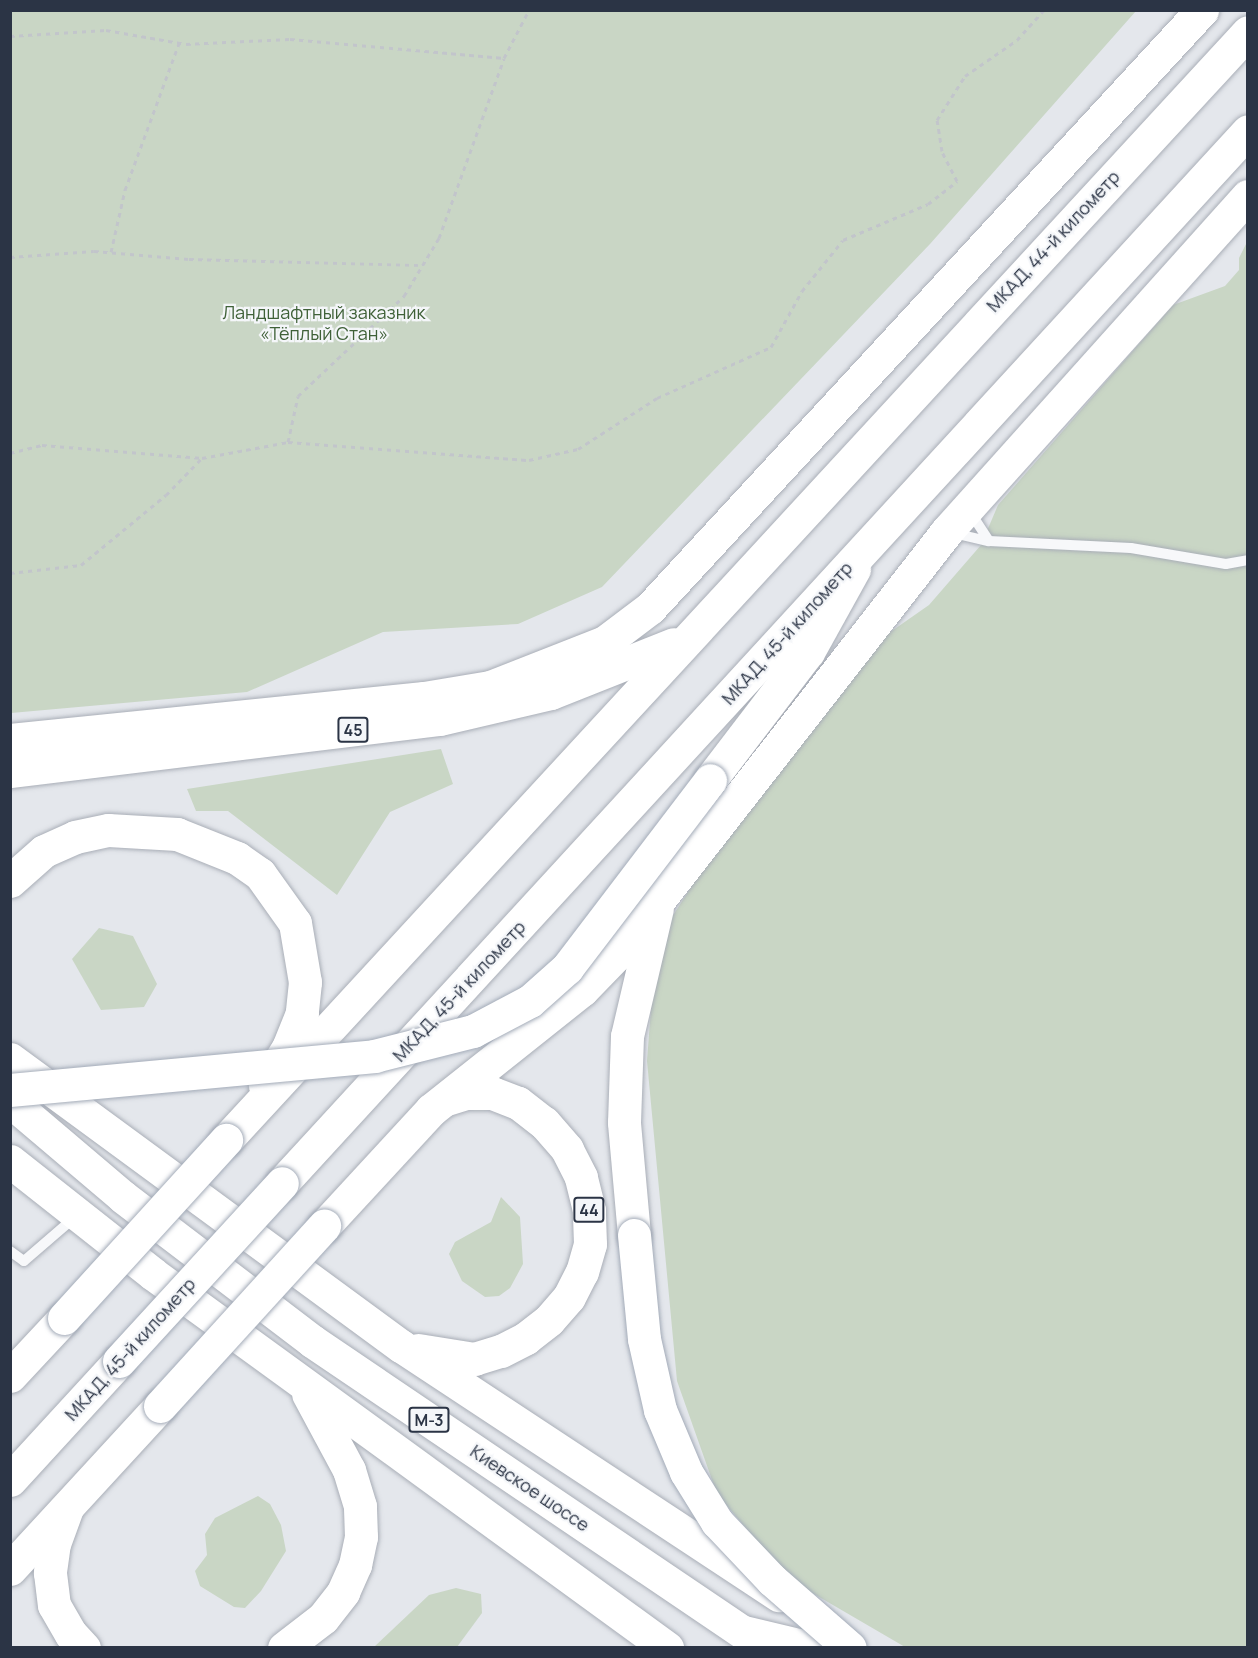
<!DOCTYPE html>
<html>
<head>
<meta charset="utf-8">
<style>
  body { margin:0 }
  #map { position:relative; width:1258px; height:1658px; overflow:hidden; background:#e4e7ec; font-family:Manrope,sans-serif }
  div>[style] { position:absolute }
  .green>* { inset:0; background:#c9d6c5 }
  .path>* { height:3px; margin-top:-1.5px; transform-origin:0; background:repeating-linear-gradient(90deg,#c2c5cb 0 4.5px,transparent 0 9px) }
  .roads { filter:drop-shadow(0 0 2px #a9aeb7) drop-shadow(0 0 2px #a9aeb7) }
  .service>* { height:10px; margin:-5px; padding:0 5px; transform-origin:5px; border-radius:5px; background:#f7f8fa }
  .primary>* { height:33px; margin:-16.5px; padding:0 16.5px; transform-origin:16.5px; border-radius:16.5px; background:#fff }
  .trunk>* { height:33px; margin:-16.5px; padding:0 16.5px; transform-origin:16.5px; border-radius:16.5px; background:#fff }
  .bridges { filter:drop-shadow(0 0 2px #a3abb8) drop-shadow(0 0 2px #a3abb8) }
  .primary-bridge>* { height:33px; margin:-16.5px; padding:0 16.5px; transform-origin:16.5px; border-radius:16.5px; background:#fff }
  .trunk-bridge>* { height:33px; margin:-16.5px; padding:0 16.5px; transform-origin:16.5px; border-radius:16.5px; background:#fff }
  span { translate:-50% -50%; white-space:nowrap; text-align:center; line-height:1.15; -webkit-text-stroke:4.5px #f4f6f9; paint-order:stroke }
  .shield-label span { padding:2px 4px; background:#f4f6f9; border:2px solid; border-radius:4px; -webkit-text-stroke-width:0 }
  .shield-label { font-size:16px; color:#2b3445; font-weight:700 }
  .street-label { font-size:18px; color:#2b3445 }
  .park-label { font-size:18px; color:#3f6138 }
  .frame { position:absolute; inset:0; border:12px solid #2b3445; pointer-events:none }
</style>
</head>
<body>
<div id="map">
  <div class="green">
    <div style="clip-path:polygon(11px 10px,1136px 10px,1136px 11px,930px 244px,602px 587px,518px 624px,383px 632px,247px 692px,11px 713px)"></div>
    <div style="clip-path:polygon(1247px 242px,1247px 1647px,905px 1647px,790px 1580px,717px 1494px,677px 1381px,647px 1061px,653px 982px,672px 917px,721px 840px,876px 642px,929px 605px,981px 545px,998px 505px,1173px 305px,1225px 286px,1239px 270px,1239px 258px)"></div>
    <div style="clip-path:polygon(441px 749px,453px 784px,390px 812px,337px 895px,228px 811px,196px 811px,187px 789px)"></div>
    <div style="clip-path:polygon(99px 928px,133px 936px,157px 984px,144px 1007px,101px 1010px,72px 959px)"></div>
    <div style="clip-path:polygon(501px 1197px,520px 1217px,523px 1264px,510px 1288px,499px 1296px,485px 1297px,462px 1281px,449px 1254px,455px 1242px,491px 1222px)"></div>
    <div style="clip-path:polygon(258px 1496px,270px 1504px,281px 1525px,286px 1551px,261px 1591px,245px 1608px,234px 1607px,200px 1586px,195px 1571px,207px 1555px,205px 1534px,215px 1518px)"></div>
    <div style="clip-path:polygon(456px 1588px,481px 1594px,482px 1613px,457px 1647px,374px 1647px,429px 1595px)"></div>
  </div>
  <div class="path">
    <div style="left:10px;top:36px;width:96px;rotate:-3.6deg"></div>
    <div style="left:106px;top:30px;width:81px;rotate:9.9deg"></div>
    <div style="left:186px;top:44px;width:104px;rotate:-2.8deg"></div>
    <div style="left:290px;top:39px;width:215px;rotate:5.1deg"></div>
    <div style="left:111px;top:252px;width:64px;rotate:-77.3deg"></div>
    <div style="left:125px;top:190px;width:157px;rotate:-69.8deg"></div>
    <div style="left:10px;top:257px;width:84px;rotate:-4.1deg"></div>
    <div style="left:94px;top:251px;width:95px;rotate:4.8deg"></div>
    <div style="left:189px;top:259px;width:234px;rotate:1.5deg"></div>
    <div style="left:288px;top:442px;width:47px;rotate:-77.7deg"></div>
    <div style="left:298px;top:396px;width:146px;rotate:-43.3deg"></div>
    <div style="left:404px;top:296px;width:68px;rotate:-58.9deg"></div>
    <div style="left:439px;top:238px;width:191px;rotate:-70.1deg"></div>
    <div style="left:504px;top:58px;width:54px;rotate:-62.5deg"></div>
    <div style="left:10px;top:453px;width:33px;rotate:-14deg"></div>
    <div style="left:42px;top:445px;width:161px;rotate:4.6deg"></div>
    <div style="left:202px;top:458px;width:87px;rotate:-10.5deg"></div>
    <div style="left:288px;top:442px;width:242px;rotate:4.3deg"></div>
    <div style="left:529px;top:460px;width:50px;rotate:-12.7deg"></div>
    <div style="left:578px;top:449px;width:94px;rotate:-32.8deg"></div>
    <div style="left:657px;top:398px;width:125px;rotate:-24.1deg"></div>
    <div style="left:771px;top:347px;width:64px;rotate:-61deg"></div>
    <div style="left:802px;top:291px;width:65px;rotate:-51.2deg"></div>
    <div style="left:843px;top:240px;width:92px;rotate:-23deg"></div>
    <div style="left:928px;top:204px;width:37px;rotate:-38deg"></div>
    <div style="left:957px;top:181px;width:34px;rotate:-117deg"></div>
    <div style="left:942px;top:151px;width:31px;rotate:-99deg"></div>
    <div style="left:937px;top:120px;width:52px;rotate:-57.5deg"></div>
    <div style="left:965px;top:76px;width:63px;rotate:-34.7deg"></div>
    <div style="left:1017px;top:40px;width:40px;rotate:-48deg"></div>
    <div style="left:10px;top:573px;width:71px;rotate:-6.4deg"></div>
    <div style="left:81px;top:565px;width:110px;rotate:-39.5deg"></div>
    <div style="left:166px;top:495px;width:52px;rotate:-45.8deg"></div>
  </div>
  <div class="roads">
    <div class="service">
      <div style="left:953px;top:533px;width:37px;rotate:13deg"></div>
      <div style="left:989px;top:541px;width:35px;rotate:-123deg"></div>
      <div style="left:989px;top:541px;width:142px;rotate:2.8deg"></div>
      <div style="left:1131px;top:548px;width:96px;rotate:9.6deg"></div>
      <div style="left:1226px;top:564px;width:22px;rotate:-10deg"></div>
      <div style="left:10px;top:1251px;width:17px;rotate:36deg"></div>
      <div style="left:24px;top:1261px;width:67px;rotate:-40.8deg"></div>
    </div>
    <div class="primary">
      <div style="left:10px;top:740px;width:416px;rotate:-5.8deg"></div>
      <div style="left:424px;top:698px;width:67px;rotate:-9.5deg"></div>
      <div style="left:490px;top:687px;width:123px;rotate:-21.4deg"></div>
      <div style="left:605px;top:642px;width:56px;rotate:-37.1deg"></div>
      <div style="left:650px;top:608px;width:814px;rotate:-47.29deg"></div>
      <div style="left:710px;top:780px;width:161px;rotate:-52.6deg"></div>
      <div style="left:808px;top:652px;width:95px;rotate:-61deg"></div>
      <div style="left:10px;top:881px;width:45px;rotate:-41.4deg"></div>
      <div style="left:44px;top:851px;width:34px;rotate:-24deg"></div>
      <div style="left:75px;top:837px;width:34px;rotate:-12deg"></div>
      <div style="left:108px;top:830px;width:69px;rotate:3.3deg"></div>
      <div style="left:177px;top:834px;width:65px;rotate:21.8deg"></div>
      <div style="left:237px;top:858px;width:28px;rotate:35deg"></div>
      <div style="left:260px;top:874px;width:60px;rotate:54.5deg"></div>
      <div style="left:295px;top:923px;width:60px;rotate:80.4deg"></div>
      <div style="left:305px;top:982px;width:31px;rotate:96deg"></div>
      <div style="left:302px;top:1013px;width:35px;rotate:112deg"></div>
      <div style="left:289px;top:1046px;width:46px;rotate:121.6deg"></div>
      <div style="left:10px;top:1059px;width:485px;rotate:36.3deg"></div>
      <div style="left:401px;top:1346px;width:453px;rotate:33.4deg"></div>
      <div style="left:10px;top:1101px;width:148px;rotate:40.3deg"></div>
      <div style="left:123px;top:1197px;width:238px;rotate:37.3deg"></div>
      <div style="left:312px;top:1341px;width:548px;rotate:34.07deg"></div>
      <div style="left:10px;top:1161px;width:182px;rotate:38.3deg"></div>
      <div style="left:153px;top:1274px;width:636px;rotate:36.04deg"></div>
      <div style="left:418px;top:1350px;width:57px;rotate:9.1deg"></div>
      <div style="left:474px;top:1359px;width:28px;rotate:-17deg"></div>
      <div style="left:501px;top:1351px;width:28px;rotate:-27deg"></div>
      <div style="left:526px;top:1338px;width:29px;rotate:-38deg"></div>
      <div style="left:549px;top:1320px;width:30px;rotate:-49deg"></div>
      <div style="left:569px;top:1297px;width:28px;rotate:-63deg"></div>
      <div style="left:582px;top:1272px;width:29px;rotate:-74deg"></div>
      <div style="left:590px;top:1244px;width:34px;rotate:-92deg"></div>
      <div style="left:589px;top:1210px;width:34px;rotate:-104deg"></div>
      <div style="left:581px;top:1177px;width:31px;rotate:-117deg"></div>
      <div style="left:567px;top:1149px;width:35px;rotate:-131deg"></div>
      <div style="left:544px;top:1123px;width:33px;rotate:-142deg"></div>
      <div style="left:518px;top:1103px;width:28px;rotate:-159deg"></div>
      <div style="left:492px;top:1093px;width:26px;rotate:180deg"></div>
      <div style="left:466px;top:1093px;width:21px;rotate:163deg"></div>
      <div style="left:67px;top:1508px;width:37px;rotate:110deg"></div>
      <div style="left:54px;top:1543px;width:30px;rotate:98deg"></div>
      <div style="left:50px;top:1573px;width:32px;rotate:83deg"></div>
      <div style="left:54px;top:1605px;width:34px;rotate:60deg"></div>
      <div style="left:71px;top:1634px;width:19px;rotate:47deg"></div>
      <div style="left:744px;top:1632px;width:69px;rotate:13.4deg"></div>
      <div style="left:284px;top:1648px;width:49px;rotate:-37.6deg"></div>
      <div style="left:323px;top:1618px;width:33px;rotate:-52deg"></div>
      <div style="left:343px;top:1592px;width:30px;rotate:-66deg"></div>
      <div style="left:355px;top:1565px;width:29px;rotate:-78deg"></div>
      <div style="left:361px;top:1537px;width:31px;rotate:-92deg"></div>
      <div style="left:360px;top:1506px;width:38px;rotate:-107deg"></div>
      <div style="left:349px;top:1470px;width:86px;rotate:-118.3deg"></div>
    </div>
    <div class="trunk">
      <div style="left:10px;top:771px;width:433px;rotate:-6.9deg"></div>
      <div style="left:440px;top:719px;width:114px;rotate:-13.2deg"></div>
      <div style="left:551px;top:693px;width:132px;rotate:-21.7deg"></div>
      <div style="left:226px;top:1140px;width:1507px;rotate:-47.31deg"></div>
      <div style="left:282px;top:1183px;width:1428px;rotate:-47.44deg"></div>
      <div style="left:324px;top:1226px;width:158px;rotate:-47.3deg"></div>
      <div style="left:431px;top:1110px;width:193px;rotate:-38.5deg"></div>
      <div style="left:582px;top:990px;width:49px;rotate:-45.8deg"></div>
      <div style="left:616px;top:955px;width:538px;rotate:-52.02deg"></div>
      <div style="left:947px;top:531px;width:450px;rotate:-48.1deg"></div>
      <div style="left:634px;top:1235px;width:113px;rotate:-95.1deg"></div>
      <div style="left:624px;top:1122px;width:86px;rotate:-88deg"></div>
      <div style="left:627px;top:1036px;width:131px;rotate:-76.8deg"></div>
      <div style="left:10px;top:1376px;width:79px;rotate:-47deg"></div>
      <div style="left:10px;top:1480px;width:161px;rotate:-47.5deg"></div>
      <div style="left:10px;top:1569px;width:222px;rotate:-47.4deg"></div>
    </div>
  </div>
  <div class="bridges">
    <div class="primary-bridge">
      <div style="left:10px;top:1090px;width:366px;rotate:-5.3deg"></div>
      <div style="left:374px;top:1056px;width:102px;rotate:-14.2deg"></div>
      <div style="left:473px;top:1031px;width:64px;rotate:-27.8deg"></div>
      <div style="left:530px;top:1001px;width:50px;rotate:-41.7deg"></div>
      <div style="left:567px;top:968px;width:236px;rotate:-52.7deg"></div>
    </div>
    <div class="trunk-bridge">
      <div style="left:634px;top:1235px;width:104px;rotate:84.5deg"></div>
      <div style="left:644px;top:1339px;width:73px;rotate:77.3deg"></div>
      <div style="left:660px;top:1410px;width:67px;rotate:67.2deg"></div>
      <div style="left:686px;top:1472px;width:59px;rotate:58.2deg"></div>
      <div style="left:717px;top:1522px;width:80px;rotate:46.5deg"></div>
      <div style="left:772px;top:1580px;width:103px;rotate:41.1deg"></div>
      <div style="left:64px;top:1318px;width:241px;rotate:-47.7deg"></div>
      <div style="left:119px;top:1361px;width:241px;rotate:-47.5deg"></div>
      <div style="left:160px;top:1406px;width:244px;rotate:-47.7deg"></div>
    </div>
  </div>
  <div class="shield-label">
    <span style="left:353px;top:730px">45</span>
    <span style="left:589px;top:1210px">44</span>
    <span style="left:429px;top:1420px">М-3</span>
  </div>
  <div class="street-label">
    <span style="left:1053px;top:241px;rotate:-47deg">МКАД, 44-й километр</span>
    <span style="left:787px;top:633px;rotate:-48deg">МКАД, 45-й километр</span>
    <span style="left:459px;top:991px;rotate:-47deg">МКАД, 45-й километр</span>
    <span style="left:130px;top:1349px;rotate:-48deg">МКАД, 45-й километр</span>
    <span style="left:530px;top:1488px;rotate:34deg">Киевское шоссе</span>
  </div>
  <div class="park-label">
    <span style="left:324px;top:323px">Ландшафтный заказник<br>«Тёплый Стан»</span>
  </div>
  <div class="frame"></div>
</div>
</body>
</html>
